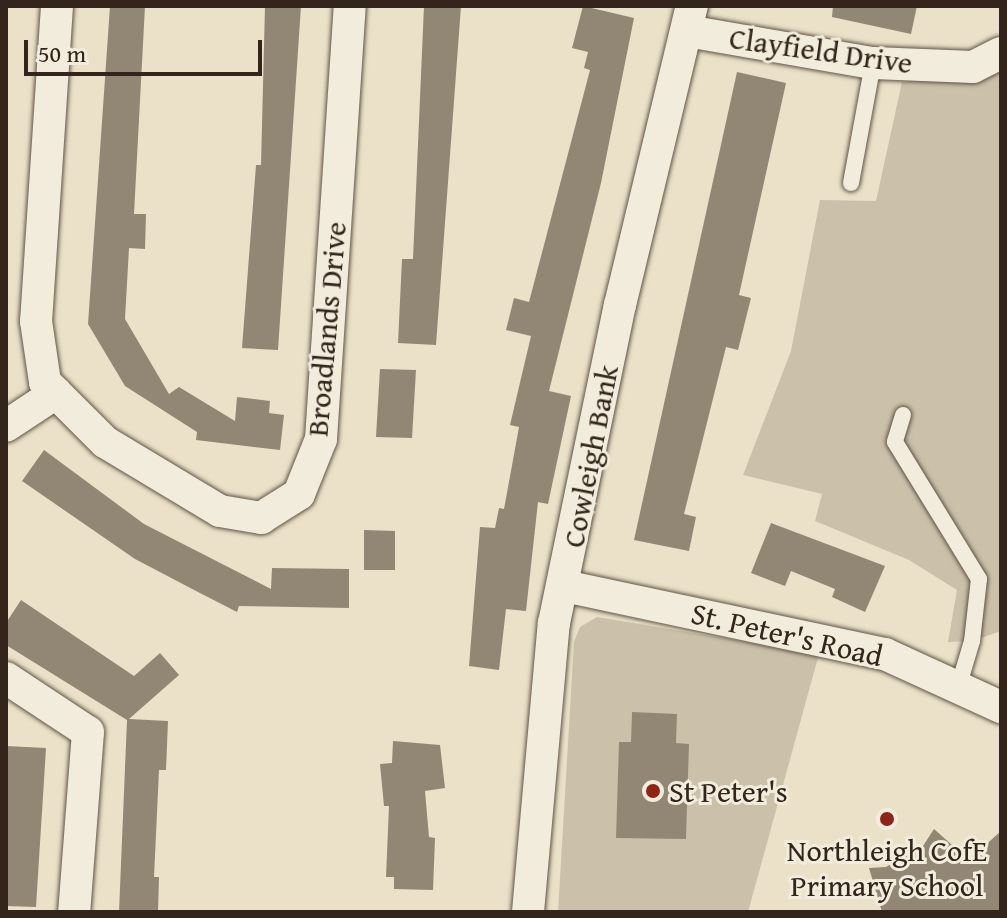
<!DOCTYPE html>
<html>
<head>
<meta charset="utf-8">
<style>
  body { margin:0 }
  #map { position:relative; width:1007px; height:918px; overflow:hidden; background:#eae1c8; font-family:"Gentium Book Plus",serif }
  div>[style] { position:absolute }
  .green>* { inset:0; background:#cbc1ab }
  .building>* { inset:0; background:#928775 }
  .roads { filter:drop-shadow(0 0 2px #615446) drop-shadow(0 0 2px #615446) }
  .lane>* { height:16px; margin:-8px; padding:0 8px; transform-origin:8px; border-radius:8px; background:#f1ecdb }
  .street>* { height:32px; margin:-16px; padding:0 16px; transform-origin:16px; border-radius:16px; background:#f1ecdb }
  .dots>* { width:22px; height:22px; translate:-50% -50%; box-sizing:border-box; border:4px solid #f1ecdb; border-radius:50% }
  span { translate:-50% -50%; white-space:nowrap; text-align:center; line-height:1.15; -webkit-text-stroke:6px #f1ecdb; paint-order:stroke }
  .street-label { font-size:30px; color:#33251b }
  .poi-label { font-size:30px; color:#33251b }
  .left { translate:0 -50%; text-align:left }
  .frame { position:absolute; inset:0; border:8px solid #33251b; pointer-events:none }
  .scale { position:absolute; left:24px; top:40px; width:238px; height:36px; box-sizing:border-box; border:4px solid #33251b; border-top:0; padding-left:10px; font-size:24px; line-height:28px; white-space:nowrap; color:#33251b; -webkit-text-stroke:6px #f1ecdb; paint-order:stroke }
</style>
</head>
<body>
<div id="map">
  <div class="green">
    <div style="clip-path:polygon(1001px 69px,1001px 631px,972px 641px,948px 642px,957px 590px,909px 560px,815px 521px,822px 494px,743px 475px,791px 351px,820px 200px,876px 201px,902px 82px)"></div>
    <div style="clip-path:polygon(597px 617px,819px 654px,748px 912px,558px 912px,574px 642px,580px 627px)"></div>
  </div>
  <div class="building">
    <div style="clip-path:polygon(110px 6px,145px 6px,134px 214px,146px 214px,145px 249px,129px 248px,125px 319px,169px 394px,179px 387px,235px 421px,237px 397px,270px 401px,269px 413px,284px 415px,280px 450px,196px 440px,197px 432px,125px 386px,88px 324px)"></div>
    <div style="clip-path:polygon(265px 6px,301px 6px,278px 350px,242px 348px,256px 165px,261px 165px)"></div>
    <div style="clip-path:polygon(424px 6px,461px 6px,436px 345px,398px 343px,402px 259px,413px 259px)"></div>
    <div style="clip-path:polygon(583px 6px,634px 18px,601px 183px,549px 391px,571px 396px,548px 504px,538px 502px,526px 611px,506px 609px,499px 670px,469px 666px,480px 527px,495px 528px,499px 508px,504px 509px,519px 427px,510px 425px,531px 336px,506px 330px,514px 298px,529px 302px,590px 70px,584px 68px,588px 52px,572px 48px)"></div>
    <div style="clip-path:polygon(833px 6px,917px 6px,911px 34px,832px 17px)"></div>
    <div style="clip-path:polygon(737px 72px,786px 83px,739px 295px,751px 298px,738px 350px,726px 347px,684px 514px,696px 517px,689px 551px,634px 540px)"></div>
    <div style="clip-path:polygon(380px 369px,416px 370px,412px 438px,376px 437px)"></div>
    <div style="clip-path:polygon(44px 450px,144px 524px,271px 589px,272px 568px,349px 569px,349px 608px,239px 606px,237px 612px,198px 592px,135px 559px,22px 481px)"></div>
    <div style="clip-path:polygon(771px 523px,885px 566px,865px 612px,832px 597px,835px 589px,791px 571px,785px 586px,751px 573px)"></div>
    <div style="clip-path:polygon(364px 530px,395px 531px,395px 570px,364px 570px)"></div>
    <div style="clip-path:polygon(21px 600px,134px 676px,160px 653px,179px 675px,129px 719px,168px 721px,166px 770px,159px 770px,154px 877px,159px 877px,158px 912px,119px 912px,127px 720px,6px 645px,6px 623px)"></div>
    <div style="clip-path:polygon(632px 712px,677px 714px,676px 743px,689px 744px,686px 839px,616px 838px,619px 742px,631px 742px)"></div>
    <div style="clip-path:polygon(393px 741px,440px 745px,445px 788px,425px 791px,429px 837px,435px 838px,433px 890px,394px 889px,394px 877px,386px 877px,389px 806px,384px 806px,380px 764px,392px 763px)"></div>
    <div style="clip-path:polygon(6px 746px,46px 748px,36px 907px,6px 906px)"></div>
    <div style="clip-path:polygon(934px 829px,969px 860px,1001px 831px,1001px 912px,882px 912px,869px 868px,886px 867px,923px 846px)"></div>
  </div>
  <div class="roads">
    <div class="lane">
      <div style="left:851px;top:183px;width:122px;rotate:-79.6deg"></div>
      <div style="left:903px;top:415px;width:28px;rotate:107deg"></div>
      <div style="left:895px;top:442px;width:161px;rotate:58.5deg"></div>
      <div style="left:979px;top:579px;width:62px;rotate:96.4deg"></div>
      <div style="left:972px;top:641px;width:49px;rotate:106.6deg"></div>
    </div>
    <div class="street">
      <div style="left:57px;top:6px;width:316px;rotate:93.8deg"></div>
      <div style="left:36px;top:321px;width:62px;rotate:81.6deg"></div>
      <div style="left:45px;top:382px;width:85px;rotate:45deg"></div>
      <div style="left:105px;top:442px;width:134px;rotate:31deg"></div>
      <div style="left:220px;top:511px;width:42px;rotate:9.7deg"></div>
      <div style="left:261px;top:518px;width:45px;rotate:-32.3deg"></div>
      <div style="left:299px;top:494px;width:59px;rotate:-68.2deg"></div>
      <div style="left:321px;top:439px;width:434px;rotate:-86.2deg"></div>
      <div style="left:687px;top:31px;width:189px;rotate:9.8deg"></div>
      <div style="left:873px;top:63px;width:100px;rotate:2.3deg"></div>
      <div style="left:973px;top:67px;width:31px;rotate:-27deg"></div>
      <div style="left:6px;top:426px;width:60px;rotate:-33.4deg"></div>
      <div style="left:564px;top:586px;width:328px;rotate:12deg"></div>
      <div style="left:885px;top:654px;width:128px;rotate:24.6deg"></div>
      <div style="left:6px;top:678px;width:98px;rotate:33.4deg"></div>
      <div style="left:88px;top:732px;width:181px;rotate:94.4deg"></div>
      <div style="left:528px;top:912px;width:290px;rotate:-84.9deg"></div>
      <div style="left:554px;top:623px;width:325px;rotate:-78.3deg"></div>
      <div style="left:620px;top:305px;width:308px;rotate:-76.5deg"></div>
    </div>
  </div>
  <div class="dots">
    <div style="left:653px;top:791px;background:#8f2418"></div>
    <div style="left:887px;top:819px;background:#8f2418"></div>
  </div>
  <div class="street-label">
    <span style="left:821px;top:50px;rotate:8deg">Clayfield Drive</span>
    <span style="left:326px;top:329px;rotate:-85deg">Broadlands Drive</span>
    <span style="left:590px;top:456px;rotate:-79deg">Cowleigh Bank</span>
    <span style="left:787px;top:634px;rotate:13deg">St. Peter's Road</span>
  </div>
  <div class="poi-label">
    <span class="left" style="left:669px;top:791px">St Peter's</span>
    <span style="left:887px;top:867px">Northleigh CofE<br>Primary School</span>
  </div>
  <div class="frame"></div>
  <div class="scale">50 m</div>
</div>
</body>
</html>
